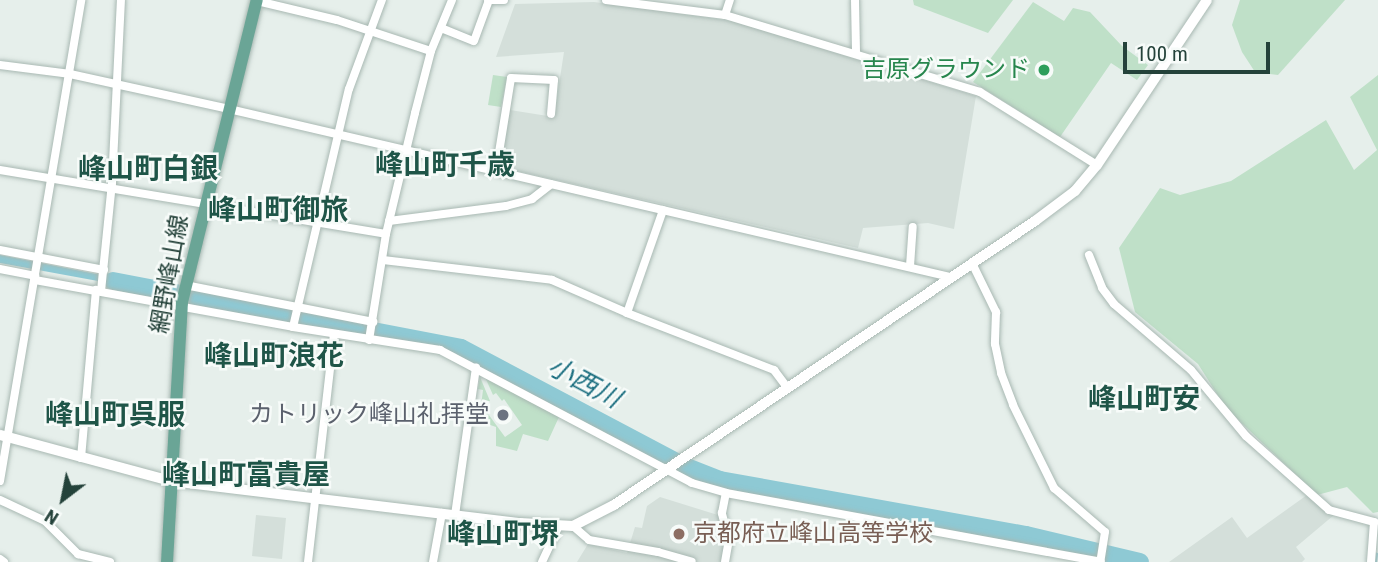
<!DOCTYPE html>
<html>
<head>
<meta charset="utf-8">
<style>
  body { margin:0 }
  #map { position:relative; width:1378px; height:562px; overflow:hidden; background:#e6efeb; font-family:"Roboto Condensed","Noto Sans JP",sans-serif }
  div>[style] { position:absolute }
  .built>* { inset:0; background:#d4dfda }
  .green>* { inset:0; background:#bfe0c8 }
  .water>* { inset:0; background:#8ec9d4 }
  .stream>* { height:2.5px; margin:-1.25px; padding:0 1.25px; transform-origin:1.25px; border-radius:1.25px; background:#8ec9d4 }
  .river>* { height:18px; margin:-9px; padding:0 9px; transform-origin:9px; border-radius:9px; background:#8ec9d4 }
  .roads { filter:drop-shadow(0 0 2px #a8b8b2) drop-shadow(0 0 2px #a8b8b2) }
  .street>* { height:8px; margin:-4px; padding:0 4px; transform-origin:4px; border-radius:4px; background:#fff }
  .secondary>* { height:10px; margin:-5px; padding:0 5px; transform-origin:5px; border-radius:5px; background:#fff }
  .primary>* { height:12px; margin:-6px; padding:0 6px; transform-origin:6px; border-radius:6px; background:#6aa596 }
  .dots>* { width:19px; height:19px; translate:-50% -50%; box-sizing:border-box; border:4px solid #f7fbf9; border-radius:50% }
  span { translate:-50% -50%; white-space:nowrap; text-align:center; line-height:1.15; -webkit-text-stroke:5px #f7fbf9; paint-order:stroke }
  .leisure-label { font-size:24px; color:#27864d }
  .right { translate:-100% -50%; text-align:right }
  .street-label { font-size:24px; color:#24423a }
  .worship-label { font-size:24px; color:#5b616d }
  .education-label { font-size:24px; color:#785e54 }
  .left { translate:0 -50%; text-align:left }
  .water-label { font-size:26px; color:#1c6f80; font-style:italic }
  .quarter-label { font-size:28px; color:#1f5548; font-weight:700 }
  .north { position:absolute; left:28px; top:464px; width:70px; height:70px; -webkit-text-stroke:5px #f7fbf9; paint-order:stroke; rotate:212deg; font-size:19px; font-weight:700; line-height:28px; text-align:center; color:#24423a }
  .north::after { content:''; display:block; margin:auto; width:24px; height:32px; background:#24423a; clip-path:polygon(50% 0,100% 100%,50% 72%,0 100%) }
  .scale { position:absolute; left:1123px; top:42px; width:147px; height:32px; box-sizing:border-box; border:4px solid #24423a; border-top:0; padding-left:9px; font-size:21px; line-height:24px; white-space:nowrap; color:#24423a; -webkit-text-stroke:5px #f7fbf9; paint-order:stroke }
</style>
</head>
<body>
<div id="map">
  <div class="built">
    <div style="clip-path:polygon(594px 2px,732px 21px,976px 96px,954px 229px,928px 223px,863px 228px,858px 248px,504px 168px,500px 163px,510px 110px,554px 117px,564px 52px,496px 57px,515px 4px)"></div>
    <div style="clip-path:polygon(1307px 495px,1328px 513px,1334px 515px,1296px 547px,1305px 559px,1302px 562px,1169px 562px,1232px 517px,1247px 538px)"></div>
    <div style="clip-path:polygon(660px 497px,721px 516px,727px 539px,723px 562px,577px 562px,588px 544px,627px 553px,635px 527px,642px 528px,647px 506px)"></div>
    <div style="clip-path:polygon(256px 515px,286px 518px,282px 559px,252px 556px)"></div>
  </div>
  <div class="green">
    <div style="clip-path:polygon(913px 0,1013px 0,988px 33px,914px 5px)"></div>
    <div style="clip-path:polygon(1240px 0,1345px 0,1278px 75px,1255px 72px,1242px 52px,1232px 25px)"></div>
    <div style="clip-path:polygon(1033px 2px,1064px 21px,1073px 8px,1090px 12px,1122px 46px,1148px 65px,1137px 80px,1111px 63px,1060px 137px,973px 82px)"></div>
    <div style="clip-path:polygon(493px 75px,507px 77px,501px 107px,488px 105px)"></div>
    <div style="clip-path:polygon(1378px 75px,1378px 512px,1373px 513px,1347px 487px,1317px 495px,1226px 408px,1198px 364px,1135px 312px,1119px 248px,1160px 188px,1180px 195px,1231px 181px,1326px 120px,1354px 170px,1377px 150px,1350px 97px)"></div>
    <div style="clip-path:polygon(377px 324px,434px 335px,463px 344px,588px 410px,462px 346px)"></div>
    <div style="clip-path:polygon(480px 377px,490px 401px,483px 407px,505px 437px,522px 425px,504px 399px,502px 401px,496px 393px,493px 395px,485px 377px,559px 417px,548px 441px,523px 434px,517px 451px,496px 446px,496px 427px,479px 421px,483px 390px,478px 389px)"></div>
  </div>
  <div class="water">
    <div style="clip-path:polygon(0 255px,137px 282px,136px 288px,0 263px)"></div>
  </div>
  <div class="stream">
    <div style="left:1375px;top:562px;width:8px;rotate:-83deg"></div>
  </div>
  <div class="river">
    <div style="left:113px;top:281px;width:354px;rotate:10.9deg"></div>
    <div style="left:461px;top:348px;width:250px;rotate:27.9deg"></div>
    <div style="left:682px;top:465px;width:41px;rotate:21.5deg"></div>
    <div style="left:720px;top:480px;width:311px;rotate:10.2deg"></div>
    <div style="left:1026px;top:535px;width:117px;rotate:13.3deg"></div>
  </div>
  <div class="roads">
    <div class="street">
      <div style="left:488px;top:0;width:16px"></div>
      <div style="left:606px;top:0;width:120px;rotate:7.2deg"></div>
      <div style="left:725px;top:15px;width:266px;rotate:16.8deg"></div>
      <div style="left:980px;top:92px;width:138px;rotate:32deg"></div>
      <div style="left:855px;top:0;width:54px;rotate:88.9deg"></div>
      <div style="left:257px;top:1px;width:82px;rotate:13.4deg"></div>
      <div style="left:337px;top:20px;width:99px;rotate:18.3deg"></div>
      <div style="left:725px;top:15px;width:16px;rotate:-72deg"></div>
      <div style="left:441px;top:28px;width:35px;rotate:22deg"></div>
      <div style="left:474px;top:41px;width:44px;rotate:-69.9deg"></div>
      <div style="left:0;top:65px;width:71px;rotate:7.3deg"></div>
      <div style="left:70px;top:74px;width:163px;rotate:12.4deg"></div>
      <div style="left:229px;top:109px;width:740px;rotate:13.12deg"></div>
      <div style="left:0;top:170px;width:391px;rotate:9.4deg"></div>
      <div style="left:496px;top:171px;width:94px;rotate:-80.8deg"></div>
      <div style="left:511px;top:78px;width:43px;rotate:2.7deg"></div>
      <div style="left:554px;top:80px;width:34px;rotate:95deg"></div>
      <div style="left:389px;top:221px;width:118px;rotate:-7.3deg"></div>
      <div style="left:506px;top:206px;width:27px;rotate:-15deg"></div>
      <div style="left:532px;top:199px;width:24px;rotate:-38deg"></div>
      <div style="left:0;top:250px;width:106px;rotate:10.9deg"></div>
      <div style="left:1089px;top:255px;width:35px;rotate:68deg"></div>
      <div style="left:1102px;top:288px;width:20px;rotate:53deg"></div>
      <div style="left:1114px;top:304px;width:101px;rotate:40.6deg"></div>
      <div style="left:1191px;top:370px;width:86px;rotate:50.2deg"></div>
      <div style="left:1246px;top:436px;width:111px;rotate:41.7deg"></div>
      <div style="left:1329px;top:510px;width:47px;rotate:14.9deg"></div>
      <div style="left:1374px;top:522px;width:40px;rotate:94.3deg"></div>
      <div style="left:383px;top:260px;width:170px;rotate:6.7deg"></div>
      <div style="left:552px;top:280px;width:82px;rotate:23.7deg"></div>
      <div style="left:627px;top:313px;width:158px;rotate:21.2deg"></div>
      <div style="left:774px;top:370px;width:20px;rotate:53deg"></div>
      <div style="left:972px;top:263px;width:55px;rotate:63.9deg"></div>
      <div style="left:996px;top:312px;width:32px;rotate:92deg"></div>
      <div style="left:995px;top:344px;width:30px;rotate:78deg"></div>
      <div style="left:1001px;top:373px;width:34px;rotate:69deg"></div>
      <div style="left:1013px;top:405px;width:93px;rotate:63.7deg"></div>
      <div style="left:1054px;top:488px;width:67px;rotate:40.8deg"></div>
      <div style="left:1105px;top:532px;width:30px;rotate:99deg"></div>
      <div style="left:910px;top:266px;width:39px;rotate:-86deg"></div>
      <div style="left:0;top:269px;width:36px;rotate:11deg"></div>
      <div style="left:35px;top:280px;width:262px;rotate:10.3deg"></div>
      <div style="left:293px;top:327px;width:149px;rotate:8.9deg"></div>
      <div style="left:440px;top:350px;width:285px;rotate:27.8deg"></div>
      <div style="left:692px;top:483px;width:35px;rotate:16deg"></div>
      <div style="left:726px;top:493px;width:381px;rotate:10.4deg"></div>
      <div style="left:185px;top:285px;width:192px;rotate:11.1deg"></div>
      <div style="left:101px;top:291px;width:109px;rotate:-84.2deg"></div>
      <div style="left:112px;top:183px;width:183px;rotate:-87.2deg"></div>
      <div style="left:627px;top:313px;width:109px;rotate:-70.7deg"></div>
      <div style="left:293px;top:327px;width:244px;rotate:-76.8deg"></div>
      <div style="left:349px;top:89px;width:95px;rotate:-69.7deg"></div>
      <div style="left:369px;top:340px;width:107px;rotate:-80.9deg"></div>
      <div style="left:386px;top:234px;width:124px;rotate:-76.5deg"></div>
      <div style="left:415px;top:113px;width:64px;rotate:-75.5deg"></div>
      <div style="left:431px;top:51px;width:55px;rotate:-67.6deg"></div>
      <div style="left:81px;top:458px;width:169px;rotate:-84.9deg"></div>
      <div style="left:0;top:481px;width:488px;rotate:-80.4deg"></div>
      <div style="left:0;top:500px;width:50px;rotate:25deg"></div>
      <div style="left:45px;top:521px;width:47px;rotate:45deg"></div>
      <div style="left:78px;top:554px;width:33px;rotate:14deg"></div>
      <div style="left:455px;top:515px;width:149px;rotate:-81.9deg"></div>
      <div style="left:573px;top:526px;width:21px;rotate:41deg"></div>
      <div style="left:589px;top:540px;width:70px;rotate:9.9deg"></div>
      <div style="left:658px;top:552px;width:35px;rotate:16deg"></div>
      <div style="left:0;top:559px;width:5px;rotate:37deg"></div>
      <div style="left:308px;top:562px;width:229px;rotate:-83.5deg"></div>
      <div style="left:433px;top:562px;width:50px;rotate:-79.6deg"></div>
      <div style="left:542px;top:562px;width:38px;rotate:-65deg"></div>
      <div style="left:725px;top:562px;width:22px;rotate:-80deg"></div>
      <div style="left:729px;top:540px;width:28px;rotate:-105deg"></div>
      <div style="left:722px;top:513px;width:20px;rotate:-79deg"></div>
    </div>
    <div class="secondary">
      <div style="left:0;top:435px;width:177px;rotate:15.1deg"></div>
      <div style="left:171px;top:481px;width:352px;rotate:6.9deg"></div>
      <div style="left:520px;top:523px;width:53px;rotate:3.2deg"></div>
      <div style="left:573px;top:526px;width:46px;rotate:-27.1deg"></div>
      <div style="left:614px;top:505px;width:508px;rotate:-34deg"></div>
      <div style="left:1035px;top:221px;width:50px;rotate:-36.9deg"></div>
      <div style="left:1075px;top:191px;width:34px;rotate:-50deg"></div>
      <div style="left:1097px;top:165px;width:198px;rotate:-56.3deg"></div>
    </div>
    <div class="primary">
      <div style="left:167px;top:562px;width:260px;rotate:-86.7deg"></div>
      <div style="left:182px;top:302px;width:311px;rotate:-76.1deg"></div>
    </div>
  </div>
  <div class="dots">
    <div style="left:1044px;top:70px;background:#2e9e5b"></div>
    <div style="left:503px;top:415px;background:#6b7280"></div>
    <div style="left:679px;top:534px;background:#8d6e63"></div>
  </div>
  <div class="leisure-label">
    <span class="right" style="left:1030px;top:70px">吉原グラウンド</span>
  </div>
  <div class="street-label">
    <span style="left:170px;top:274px;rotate:-80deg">網野峰山線</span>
  </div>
  <div class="worship-label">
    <span class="right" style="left:489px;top:415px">カトリック峰山礼拝堂</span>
  </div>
  <div class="education-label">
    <span class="left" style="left:693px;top:534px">京都府立峰山高等学校</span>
  </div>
  <div class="water-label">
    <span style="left:584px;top:383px;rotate:28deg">小西川</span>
  </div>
  <div class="quarter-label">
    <span style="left:445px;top:165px">峰山町千歳</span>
    <span style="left:148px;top:169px">峰山町白銀</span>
    <span style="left:278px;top:210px">峰山町御旅</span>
    <span style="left:274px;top:356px">峰山町浪花</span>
    <span style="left:1144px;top:399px">峰山町安</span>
    <span style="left:115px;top:415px">峰山町呉服</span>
    <span style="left:246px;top:475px">峰山町富貴屋</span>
    <span style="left:503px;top:534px">峰山町堺</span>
  </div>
  <div class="north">N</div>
  <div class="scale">100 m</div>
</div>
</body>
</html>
